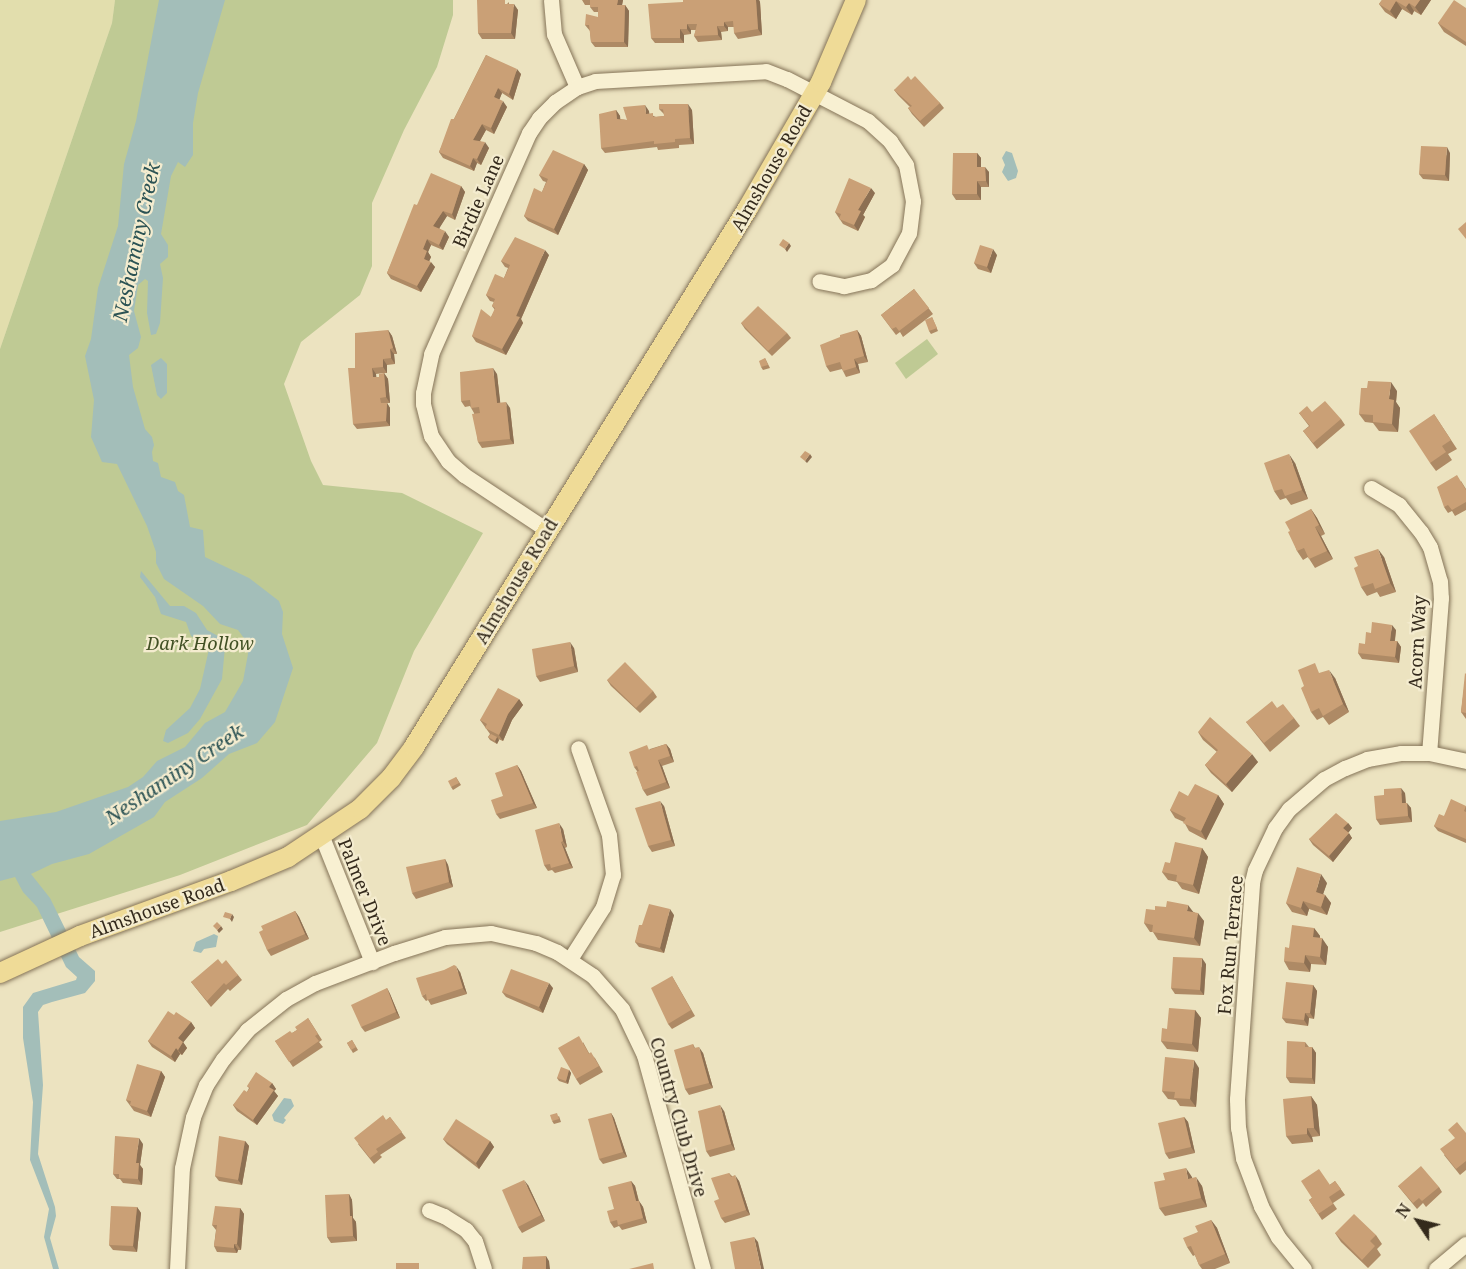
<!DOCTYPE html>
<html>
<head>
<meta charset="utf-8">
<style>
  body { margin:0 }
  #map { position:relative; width:1466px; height:1269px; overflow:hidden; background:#ece3c0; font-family:"Noto Serif",serif }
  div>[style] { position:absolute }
  .farmland>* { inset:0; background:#e2dead }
  .green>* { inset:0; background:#bfca94 }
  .water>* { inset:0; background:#a3beb9 }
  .roads { filter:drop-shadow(0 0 2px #857458) drop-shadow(0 0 2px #857458) }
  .minor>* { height:15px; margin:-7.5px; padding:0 7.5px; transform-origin:7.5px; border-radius:7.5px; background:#f8f0d2 }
  .major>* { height:20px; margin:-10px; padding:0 10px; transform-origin:10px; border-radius:10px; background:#efdb97 }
  .wall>* { inset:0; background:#ae8a65 }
  .shaded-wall>* { inset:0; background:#8d7053 }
  .building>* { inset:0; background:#caa076 }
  span { translate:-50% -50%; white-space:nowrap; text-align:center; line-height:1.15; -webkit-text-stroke:4.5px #f4eccf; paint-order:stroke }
  .street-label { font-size:18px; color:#342a1c }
  .park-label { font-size:18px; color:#415024; font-style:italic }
  .water-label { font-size:20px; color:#2c5354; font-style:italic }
  .north { position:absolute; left:1388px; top:1191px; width:60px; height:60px; -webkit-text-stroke:4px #f4eccf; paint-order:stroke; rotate:305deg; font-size:16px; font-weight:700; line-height:24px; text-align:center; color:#342a1c }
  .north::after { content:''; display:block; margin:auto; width:21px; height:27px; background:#342a1c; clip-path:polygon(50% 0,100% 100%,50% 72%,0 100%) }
</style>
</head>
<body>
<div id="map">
  <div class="farmland">
    <div style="clip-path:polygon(0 0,115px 0,112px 23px,0 349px)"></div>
  </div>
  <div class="green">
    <div style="clip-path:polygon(115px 0,453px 0,453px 15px,437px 67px,404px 130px,372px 203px,372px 266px,360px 295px,301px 342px,284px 384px,311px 461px,323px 485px,402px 493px,483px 533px,414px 651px,377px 743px,307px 825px,180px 875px,0 932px,0 349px,112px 23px)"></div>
    <div style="clip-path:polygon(927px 339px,938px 354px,906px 379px,895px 363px)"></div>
  </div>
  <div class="water">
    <div style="clip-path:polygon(159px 0,225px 0,198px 93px,193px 123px,193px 155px,185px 167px,178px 162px,171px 176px,161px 234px,168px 245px,168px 257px,160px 264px,163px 278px,160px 323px,156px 334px,151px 335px,147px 313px,148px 281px,145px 279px,138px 285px,134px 311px,141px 337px,138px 348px,129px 355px,133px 387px,145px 429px,152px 437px,154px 445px,152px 452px,153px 461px,158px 463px,161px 477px,175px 482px,178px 491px,184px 495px,190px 527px,203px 530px,205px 557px,249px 578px,279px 601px,283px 612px,282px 634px,293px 668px,275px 722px,257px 743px,229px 754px,202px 778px,165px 802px,154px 817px,89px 854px,52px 864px,31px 874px,50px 898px,79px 957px,95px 971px,95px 981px,85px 993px,52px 1002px,43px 1005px,38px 1012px,43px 1085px,38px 1154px,55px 1207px,56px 1216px,50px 1238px,59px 1269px,53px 1269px,44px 1237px,49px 1209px,30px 1160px,33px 1102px,23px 1038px,23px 1007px,33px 993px,76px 980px,77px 977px,66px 967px,37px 907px,23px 892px,15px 877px,0 881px,0 821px,56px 812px,128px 787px,143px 777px,157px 761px,185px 747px,205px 723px,225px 712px,243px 681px,248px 654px,246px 641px,238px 630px,220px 624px,203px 606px,164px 579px,156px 563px,156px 552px,147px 526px,117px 464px,102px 462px,91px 437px,94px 400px,85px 356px,91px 339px,98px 288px,118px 226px,124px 164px,136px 121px)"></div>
    <div style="clip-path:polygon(1006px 151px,1012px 153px,1018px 171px,1016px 178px,1008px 181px,1002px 172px,1005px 165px,1002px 158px)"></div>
    <div style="clip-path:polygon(161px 358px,167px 364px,167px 393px,161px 399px,157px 395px,151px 365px)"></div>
    <div style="clip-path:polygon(141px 571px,170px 606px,184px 606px,196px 613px,207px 630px,218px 636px,225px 647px,222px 679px,200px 719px,188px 733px,168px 743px,163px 741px,166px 730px,190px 708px,200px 689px,209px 649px,206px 644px,191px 636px,186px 622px,161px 614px,155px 597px,140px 577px)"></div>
    <div style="clip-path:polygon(214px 934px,218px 936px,216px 947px,204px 949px,201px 953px,193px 951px,196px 942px)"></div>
    <div style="clip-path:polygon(284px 1098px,291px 1099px,294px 1106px,284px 1118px,286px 1120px,283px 1124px,274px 1121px,272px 1115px)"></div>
  </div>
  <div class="roads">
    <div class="minor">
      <div style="left:551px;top:0;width:34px;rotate:85deg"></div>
      <div style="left:554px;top:34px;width:58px;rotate:66.5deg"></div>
      <div style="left:1371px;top:488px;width:33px;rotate:31deg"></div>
      <div style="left:1399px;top:505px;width:35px;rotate:51deg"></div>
      <div style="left:1421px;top:532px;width:17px;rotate:59deg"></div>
      <div style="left:1430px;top:547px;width:35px;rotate:74deg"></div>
      <div style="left:1440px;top:581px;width:17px;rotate:87deg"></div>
      <div style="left:1441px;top:598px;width:155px;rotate:94.4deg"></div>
      <div style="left:547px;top:530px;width:100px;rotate:-146.5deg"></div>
      <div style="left:464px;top:475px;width:21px;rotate:-139deg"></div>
      <div style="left:448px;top:461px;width:30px;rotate:-124deg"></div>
      <div style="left:431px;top:436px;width:33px;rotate:-104deg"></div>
      <div style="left:423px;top:404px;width:11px;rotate:-90deg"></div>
      <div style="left:423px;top:393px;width:40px;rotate:-78deg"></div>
      <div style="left:431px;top:354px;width:242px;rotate:-66.1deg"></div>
      <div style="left:529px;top:133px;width:18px;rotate:-56deg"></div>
      <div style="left:539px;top:118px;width:23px;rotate:-45deg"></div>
      <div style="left:555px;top:102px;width:27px;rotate:-34deg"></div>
      <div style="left:577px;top:87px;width:19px;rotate:-18deg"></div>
      <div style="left:595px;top:81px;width:171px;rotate:-3.3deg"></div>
      <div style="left:766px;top:71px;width:22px;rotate:21deg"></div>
      <div style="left:787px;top:79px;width:91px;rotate:27.4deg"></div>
      <div style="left:868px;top:121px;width:30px;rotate:42deg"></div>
      <div style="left:890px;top:141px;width:29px;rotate:56deg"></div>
      <div style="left:906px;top:165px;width:37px;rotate:79deg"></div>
      <div style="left:913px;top:201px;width:32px;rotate:97deg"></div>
      <div style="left:909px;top:233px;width:36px;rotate:118deg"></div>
      <div style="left:892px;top:265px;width:26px;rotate:144deg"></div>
      <div style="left:871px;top:280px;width:28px;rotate:167deg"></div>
      <div style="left:844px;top:286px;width:25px;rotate:-169deg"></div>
      <div style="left:322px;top:837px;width:135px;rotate:68.2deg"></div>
      <div style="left:570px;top:959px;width:62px;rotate:-57.6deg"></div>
      <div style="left:603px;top:907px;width:34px;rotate:-73deg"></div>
      <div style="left:613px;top:875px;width:40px;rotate:-95.7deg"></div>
      <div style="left:609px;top:835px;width:92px;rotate:-109.6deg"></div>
      <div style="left:429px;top:1210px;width:16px;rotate:22deg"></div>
      <div style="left:444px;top:1216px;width:26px;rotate:32deg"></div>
      <div style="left:466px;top:1230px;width:14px;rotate:51deg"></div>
      <div style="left:475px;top:1241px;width:29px;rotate:72deg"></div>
      <div style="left:177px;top:1269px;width:101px;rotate:-87.2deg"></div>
      <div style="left:182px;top:1168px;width:52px;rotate:-77.8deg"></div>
      <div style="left:193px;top:1117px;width:35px;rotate:-68deg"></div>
      <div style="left:206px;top:1085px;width:31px;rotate:-57deg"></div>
      <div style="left:223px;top:1059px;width:38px;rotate:-50deg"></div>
      <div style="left:247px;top:1030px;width:50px;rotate:-38.5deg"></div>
      <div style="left:286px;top:999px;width:33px;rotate:-29deg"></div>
      <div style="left:315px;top:983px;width:85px;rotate:-20.8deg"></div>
      <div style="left:394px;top:953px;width:53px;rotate:-17.4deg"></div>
      <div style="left:445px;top:937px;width:46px;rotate:-5deg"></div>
      <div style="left:491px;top:933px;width:46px;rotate:12.5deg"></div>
      <div style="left:536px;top:943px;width:23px;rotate:23deg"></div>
      <div style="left:557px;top:952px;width:43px;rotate:33.7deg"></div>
      <div style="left:593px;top:976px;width:44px;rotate:48.7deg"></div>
      <div style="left:622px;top:1009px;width:51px;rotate:64.4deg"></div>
      <div style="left:644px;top:1055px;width:222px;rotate:74.6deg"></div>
      <div style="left:1304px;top:1269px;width:41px;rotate:-129.1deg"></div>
      <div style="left:1278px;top:1237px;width:35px;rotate:-119deg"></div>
      <div style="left:1261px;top:1206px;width:51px;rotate:-110.6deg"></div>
      <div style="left:1243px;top:1158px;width:30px;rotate:-99deg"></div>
      <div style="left:1238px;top:1128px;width:29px;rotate:-92deg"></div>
      <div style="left:1237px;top:1099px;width:218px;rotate:-86deg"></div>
      <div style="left:1252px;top:882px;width:12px;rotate:-76deg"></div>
      <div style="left:1255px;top:870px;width:47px;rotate:-64.5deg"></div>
      <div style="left:1275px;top:828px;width:24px;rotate:-54deg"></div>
      <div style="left:1289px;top:809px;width:46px;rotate:-40.6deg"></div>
      <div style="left:1324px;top:779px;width:24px;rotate:-28deg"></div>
      <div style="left:1345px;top:768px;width:24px;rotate:-22deg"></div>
      <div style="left:1367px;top:759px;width:35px;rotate:-10deg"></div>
      <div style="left:1401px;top:753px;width:28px"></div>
      <div style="left:1429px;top:753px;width:38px;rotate:12deg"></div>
      <div style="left:1436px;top:1269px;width:39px;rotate:-40deg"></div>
    </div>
    <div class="major">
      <div style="left:0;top:973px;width:88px;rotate:-24.8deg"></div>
      <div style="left:80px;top:936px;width:161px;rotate:-20deg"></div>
      <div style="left:231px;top:881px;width:62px;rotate:-22.8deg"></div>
      <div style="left:288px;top:857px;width:87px;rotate:-33.7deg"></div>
      <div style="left:360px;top:809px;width:44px;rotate:-45deg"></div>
      <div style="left:391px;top:778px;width:39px;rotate:-53deg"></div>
      <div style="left:414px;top:747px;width:634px;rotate:-58.21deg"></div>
      <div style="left:748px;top:208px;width:146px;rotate:-59.9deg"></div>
      <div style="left:821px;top:82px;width:89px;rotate:-66.9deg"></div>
    </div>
  </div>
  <div class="wall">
    <div style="clip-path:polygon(582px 0,623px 0,622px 5px,625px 5px,629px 11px,628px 47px,595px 47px,591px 42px,590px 31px,585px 25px,598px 17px,598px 12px,594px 12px,590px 7px,590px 5px,585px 5px)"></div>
    <div style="clip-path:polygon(683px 0,759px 0,760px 2px,762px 35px,738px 39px,734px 33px,734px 27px,728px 27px,728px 31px,721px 32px,722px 40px,698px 42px,694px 36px,696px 30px,691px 30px,691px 34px,684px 35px,684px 43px,655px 43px,651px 38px,683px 2px)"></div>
    <div style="clip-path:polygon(1382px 0,1431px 0,1421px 15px,1414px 11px,1412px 15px,1402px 9px,1396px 19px,1385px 12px,1379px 4px)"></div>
    <div style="clip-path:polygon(509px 2px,509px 4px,518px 10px,515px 39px,482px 39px,478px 33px)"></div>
    <div style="clip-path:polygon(1466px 8px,1466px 46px,1444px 32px,1438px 23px)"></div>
    <div style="clip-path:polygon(486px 55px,521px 74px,513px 100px,502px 93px,499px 100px,507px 107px,494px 134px,486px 130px,480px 141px,489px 148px,481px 165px,477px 163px,474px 171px,443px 158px,439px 152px,454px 119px)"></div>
    <div style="clip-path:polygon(911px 80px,940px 103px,944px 108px,924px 127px,912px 114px,908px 108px,910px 107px,898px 95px,894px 90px)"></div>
    <div style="clip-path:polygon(659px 109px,692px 110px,694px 144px,679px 145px,679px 148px,658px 150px,657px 147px,605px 153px,601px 148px,616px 110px,620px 116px,620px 119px,627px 120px,649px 111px,649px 114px,656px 117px,664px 116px,664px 114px)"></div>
    <div style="clip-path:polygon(977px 153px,981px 158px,981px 167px,989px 172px,989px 187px,981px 187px,981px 200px,956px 200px,952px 194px)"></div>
    <div style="clip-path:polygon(1450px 153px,1449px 181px,1423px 179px,1419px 174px)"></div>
    <div style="clip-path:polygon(584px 164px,588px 170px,558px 235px,528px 221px,524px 216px,542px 192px,546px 182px,543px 181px,539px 175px)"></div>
    <div style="clip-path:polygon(461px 186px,465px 192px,455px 220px,447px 216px,439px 228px,449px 237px,443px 250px,431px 245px,428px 252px,431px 257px,429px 261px,435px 267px,421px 292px,391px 279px,387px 273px,417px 205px)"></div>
    <div style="clip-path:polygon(875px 193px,863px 215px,865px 217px,858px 231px,843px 224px,835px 212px)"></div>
    <div style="clip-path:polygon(549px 255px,521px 319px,523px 323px,506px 355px,476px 342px,472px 336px,491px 317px,495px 310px,492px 306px,494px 302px,490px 301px,486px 295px,504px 278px,508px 268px,505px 267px,501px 261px)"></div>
    <div style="clip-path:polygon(997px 255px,991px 273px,978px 269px,974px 263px)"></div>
    <div style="clip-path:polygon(914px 289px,933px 314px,903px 337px,900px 332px,896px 335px,881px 315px)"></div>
    <div style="clip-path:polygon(932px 317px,938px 331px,931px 334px,929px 331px)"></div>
    <div style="clip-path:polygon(741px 323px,787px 333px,791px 338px,772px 356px,745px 329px)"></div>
    <div style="clip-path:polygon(evenodd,388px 330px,392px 336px,397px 354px,394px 354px,395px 364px,387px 365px,387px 373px,384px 373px,388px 379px,390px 403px,387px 403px,390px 408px,390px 426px,357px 429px,353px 424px,355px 368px,388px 330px,384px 373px,379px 377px,376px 377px,376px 374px,384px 373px)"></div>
    <div style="clip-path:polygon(857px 330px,861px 336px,868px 362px,858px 364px,860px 373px,846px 377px,842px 369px,830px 372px,826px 366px)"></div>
    <div style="clip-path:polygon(765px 358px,770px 368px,763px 370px,761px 367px)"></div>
    <div style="clip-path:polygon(497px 374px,500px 403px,510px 408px,514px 444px,482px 448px,478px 442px,474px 413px,470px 406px,465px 407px,461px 401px)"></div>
    <div style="clip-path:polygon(1397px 391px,1396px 402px,1400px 408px,1398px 432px,1379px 431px,1373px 423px,1365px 422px,1359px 414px)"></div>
    <div style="clip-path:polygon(1312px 412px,1341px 419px,1345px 425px,1317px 449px,1303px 431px,1309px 426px,1299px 413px)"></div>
    <div style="clip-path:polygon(1434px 414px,1457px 449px,1448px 454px,1452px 460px,1436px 471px,1430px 463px)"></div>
    <div style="clip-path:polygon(1295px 463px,1308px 499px,1291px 505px,1286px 498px,1280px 500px,1274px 491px)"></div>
    <div style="clip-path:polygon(1461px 481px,1466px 489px,1466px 510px,1455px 516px,1452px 511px,1448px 513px,1444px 507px)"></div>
    <div style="clip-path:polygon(1311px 509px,1317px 518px,1325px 534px,1321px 536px,1333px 559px,1315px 568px,1308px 557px,1303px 560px,1297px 551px,1290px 531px)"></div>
    <div style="clip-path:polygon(1384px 557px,1396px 592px,1380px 597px,1377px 592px,1367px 596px,1361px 587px)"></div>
    <div style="clip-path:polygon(1396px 630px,1395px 641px,1397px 641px,1401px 647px,1399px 663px,1362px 659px,1358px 653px,1365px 644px,1371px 633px)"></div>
    <div style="clip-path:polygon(574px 648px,578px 672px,540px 682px,536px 676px)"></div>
    <div style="clip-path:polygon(1466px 674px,1466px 719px,1461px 712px)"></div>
    <div style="clip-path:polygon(1335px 678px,1349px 712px,1329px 725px,1323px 717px,1317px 720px,1311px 712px,1304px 686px)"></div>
    <div style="clip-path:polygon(607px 680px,653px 691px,657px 697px,640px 713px,611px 686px)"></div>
    <div style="clip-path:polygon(519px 699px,523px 705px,512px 720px,503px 741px,498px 739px,499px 740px,497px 744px,490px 740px,488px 737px,490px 734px,480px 720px)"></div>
    <div style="clip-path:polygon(1277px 708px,1294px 718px,1300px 726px,1270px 752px,1246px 722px)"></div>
    <div style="clip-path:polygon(1198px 732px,1258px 762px,1232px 792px,1211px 773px,1205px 765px,1217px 752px,1203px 740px)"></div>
    <div style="clip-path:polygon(666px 744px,670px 749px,674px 762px,662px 766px,670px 788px,647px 796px,643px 790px,637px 771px,634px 767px,650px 749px)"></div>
    <div style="clip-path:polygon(517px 765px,521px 771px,537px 808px,500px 819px,496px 814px,503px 796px)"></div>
    <div style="clip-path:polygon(456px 777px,461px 785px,453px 790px,451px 787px)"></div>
    <div style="clip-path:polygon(1405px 793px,1406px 803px,1411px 808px,1412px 822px,1380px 825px,1376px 819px,1384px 795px)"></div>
    <div style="clip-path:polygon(1218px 795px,1224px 804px,1206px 840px,1189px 831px,1184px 822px,1175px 818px,1170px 810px,1188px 796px)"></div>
    <div style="clip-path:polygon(664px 806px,675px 846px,652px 852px,648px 846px)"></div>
    <div style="clip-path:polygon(1466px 806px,1466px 843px,1438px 831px,1434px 826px,1444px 816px)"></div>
    <div style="clip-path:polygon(1348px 823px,1352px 828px,1348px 833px,1352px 838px,1333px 862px,1313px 845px,1309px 839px)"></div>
    <div style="clip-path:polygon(563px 829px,567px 847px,565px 848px,573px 868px,555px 873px,552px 870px,548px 871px,544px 865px)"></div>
    <div style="clip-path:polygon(1202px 848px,1208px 857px,1199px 894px,1182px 889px,1177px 882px,1168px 880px,1162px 872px,1170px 863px)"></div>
    <div style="clip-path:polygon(445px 859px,448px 865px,453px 887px,416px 899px,412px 893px)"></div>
    <div style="clip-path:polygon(1327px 883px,1323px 894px,1325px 895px,1331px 903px,1327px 915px,1309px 909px,1307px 916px,1292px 912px,1286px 903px)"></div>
    <div style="clip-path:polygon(1166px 907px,1194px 912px,1204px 921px,1200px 946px,1158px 940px,1153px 932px,1150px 932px,1144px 923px,1155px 910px)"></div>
    <div style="clip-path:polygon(295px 911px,299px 917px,309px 939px,271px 956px,267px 950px,263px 930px)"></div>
    <div style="clip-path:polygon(674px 915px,664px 953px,639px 947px,635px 942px,642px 925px)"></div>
    <div style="clip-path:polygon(1314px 928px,1320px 936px,1320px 938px,1328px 947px,1326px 965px,1311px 964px,1310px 972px,1289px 970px,1284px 961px,1289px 948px)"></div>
    <div style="clip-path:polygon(222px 964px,238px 975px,242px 980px,230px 991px,228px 989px,211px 1007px,191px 982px)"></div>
    <div style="clip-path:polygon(1206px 964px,1204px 995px,1175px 994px,1171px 988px)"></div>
    <div style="clip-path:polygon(460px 972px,467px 994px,431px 1005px,428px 1000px,426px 1001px,422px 996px)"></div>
    <div style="clip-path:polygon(672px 976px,695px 1016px,672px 1029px,668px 1024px)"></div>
    <div style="clip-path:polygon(1313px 985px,1317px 991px,1314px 1019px,1309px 1018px,1308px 1026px,1286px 1023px,1282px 1018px)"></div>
    <div style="clip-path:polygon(387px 988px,390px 994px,400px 1018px,365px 1032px,361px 1027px)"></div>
    <div style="clip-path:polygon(553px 988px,543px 1013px,506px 997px,502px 992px)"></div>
    <div style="clip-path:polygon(1195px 1010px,1201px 1018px,1198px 1052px,1167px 1049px,1161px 1041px,1167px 1029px)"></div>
    <div style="clip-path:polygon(174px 1015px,191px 1022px,195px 1028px,183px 1042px,187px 1048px,182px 1055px,180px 1054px,175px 1062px,152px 1047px,148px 1041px)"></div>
    <div style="clip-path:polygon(308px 1018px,322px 1040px,319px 1042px,323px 1047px,293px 1067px,275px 1041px,292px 1033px,297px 1030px)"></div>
    <div style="clip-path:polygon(352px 1040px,358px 1050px,353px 1053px,347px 1043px)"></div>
    <div style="clip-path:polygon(583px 1042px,589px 1053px,595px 1058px,603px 1072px,580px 1085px,576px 1079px)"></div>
    <div style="clip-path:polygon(1305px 1042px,1309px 1047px,1312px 1047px,1316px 1053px,1315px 1084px,1290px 1083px,1286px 1077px)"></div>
    <div style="clip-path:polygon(693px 1044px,695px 1048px,703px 1053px,713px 1088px,689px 1095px,685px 1089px)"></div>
    <div style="clip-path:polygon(1199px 1068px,1196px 1107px,1180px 1106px,1176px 1100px,1168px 1099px,1162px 1091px)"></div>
    <div style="clip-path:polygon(569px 1070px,571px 1073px,568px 1084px,559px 1081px,557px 1078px)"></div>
    <div style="clip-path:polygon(161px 1071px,165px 1077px,151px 1117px,134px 1111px,126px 1100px)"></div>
    <div style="clip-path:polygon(272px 1083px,276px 1089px,274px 1091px,278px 1096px,257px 1125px,237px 1111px,233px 1105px,247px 1092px,249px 1088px,247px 1086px)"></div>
    <div style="clip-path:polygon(1311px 1096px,1317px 1105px,1320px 1136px,1312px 1137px,1313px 1142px,1292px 1144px,1286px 1136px)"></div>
    <div style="clip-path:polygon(724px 1111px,735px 1150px,710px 1157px,706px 1151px)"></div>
    <div style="clip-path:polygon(611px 1113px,614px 1118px,627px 1157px,603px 1164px,599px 1159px)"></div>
    <div style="clip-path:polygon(559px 1116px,561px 1122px,554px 1124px,552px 1121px)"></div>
    <div style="clip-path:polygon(390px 1117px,406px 1138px,380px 1155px,382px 1157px,374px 1164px,358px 1144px)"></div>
    <div style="clip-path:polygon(1184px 1117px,1188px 1122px,1195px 1153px,1169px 1159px,1165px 1153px)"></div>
    <div style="clip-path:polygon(1466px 1133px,1466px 1170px,1460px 1175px,1444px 1155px)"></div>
    <div style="clip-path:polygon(443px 1139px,490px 1141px,494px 1147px,479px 1169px,447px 1144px)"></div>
    <div style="clip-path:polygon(245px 1141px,249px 1146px,242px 1185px,219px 1181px,215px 1176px)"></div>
    <div style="clip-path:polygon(143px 1144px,140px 1165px,143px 1169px,142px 1185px,123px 1183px,120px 1179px,117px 1179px,113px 1174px)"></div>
    <div style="clip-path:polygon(729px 1173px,732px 1176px,739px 1181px,750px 1215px,725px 1223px,721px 1218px,719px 1199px)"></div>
    <div style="clip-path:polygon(1192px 1177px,1192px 1178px,1202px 1186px,1207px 1207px,1165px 1216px,1159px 1208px)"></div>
    <div style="clip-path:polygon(631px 1181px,635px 1186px,639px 1201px,643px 1207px,647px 1223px,622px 1230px,619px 1226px,614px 1228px,610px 1222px,614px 1209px)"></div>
    <div style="clip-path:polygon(1335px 1181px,1345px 1195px,1333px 1203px,1337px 1209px,1322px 1220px,1309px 1200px)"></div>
    <div style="clip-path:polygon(528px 1185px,545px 1221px,522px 1233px,518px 1227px)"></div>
    <div style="clip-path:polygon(1398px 1186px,1439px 1187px,1442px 1192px,1426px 1207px,1423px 1203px,1417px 1209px)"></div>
    <div style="clip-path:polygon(349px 1194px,352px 1200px,353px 1218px,356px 1222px,357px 1241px,331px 1243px,327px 1237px)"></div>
    <div style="clip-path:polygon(137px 1207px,141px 1213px,137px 1252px,113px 1250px,109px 1245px)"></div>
    <div style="clip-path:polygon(240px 1208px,244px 1214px,241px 1250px,238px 1250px,237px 1253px,217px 1252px,214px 1246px,216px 1230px,212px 1225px)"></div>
    <div style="clip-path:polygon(1211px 1220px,1217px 1228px,1230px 1263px,1215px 1269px,1202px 1269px,1199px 1265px,1195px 1255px,1193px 1256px,1187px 1247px,1198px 1232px)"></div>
    <div style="clip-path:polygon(1335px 1233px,1376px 1235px,1382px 1244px,1377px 1249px,1381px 1255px,1368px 1268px,1341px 1242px)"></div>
  </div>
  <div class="shaded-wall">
    <div style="clip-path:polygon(618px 0,623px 0,621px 11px,617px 5px)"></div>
    <div style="clip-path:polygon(756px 0,759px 0,760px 2px,762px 35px,758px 29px)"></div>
    <div style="clip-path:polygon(1420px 0,1431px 0,1421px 15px,1415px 7px)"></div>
    <div style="clip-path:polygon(1396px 1px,1402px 9px,1396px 19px,1390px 11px)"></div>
    <div style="clip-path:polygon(1409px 3px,1414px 11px,1412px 15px,1406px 7px)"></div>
    <div style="clip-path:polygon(514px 4px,518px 10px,515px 39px,511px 33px)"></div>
    <div style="clip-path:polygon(625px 5px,629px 11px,628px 47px,624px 42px)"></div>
    <div style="clip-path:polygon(724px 22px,728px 27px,728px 31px,724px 26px)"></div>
    <div style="clip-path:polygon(687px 24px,691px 30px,691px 34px,687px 29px)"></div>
    <div style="clip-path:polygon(717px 26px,721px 32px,722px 40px,718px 35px)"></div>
    <div style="clip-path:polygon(680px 29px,684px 35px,684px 43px,680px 38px)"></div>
    <div style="clip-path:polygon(517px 69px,521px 74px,513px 100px,509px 94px)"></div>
    <div style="clip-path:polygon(498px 88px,502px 93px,498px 103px,494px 97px)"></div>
    <div style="clip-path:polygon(503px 101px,507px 107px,494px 134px,491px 128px)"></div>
    <div style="clip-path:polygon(688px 104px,692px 110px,694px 144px,690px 138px)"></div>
    <div style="clip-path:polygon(645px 105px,649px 111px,650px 119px,646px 114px)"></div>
    <div style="clip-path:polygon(616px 110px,620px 116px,621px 125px,617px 119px)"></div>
    <div style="clip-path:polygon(482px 124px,486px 130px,477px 146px,473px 140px)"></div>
    <div style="clip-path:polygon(485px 142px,489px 148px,481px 165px,477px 159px)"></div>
    <div style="clip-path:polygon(1447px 147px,1450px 153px,1449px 181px,1445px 175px)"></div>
    <div style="clip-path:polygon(977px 153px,981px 158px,981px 172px,977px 167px)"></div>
    <div style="clip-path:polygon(473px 158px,477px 163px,474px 171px,470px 166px)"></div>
    <div style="clip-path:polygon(584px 164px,588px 170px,558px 235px,554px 229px)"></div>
    <div style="clip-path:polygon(985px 167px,989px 172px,989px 187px,986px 181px)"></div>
    <div style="clip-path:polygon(977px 181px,981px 187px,981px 200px,977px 194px)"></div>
    <div style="clip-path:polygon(461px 186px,465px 192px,455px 220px,452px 214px)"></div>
    <div style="clip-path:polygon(871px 188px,875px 193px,863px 215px,865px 217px,858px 231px,854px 225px,858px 210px)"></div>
    <div style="clip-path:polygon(443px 211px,447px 216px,437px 232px,433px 226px)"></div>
    <div style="clip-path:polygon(445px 231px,449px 237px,443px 250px,439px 245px)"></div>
    <div style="clip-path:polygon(427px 239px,431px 245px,428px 252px,431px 257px,428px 264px,424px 259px,423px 249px)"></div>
    <div style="clip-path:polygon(789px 243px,791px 246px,787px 252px,785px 249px)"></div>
    <div style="clip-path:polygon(993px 249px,997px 255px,991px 273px,987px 267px)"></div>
    <div style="clip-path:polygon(545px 250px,549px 255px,521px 319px,523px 323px,506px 355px,502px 349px)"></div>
    <div style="clip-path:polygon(431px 262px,435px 267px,421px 292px,417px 286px)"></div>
    <div style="clip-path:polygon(388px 330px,392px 336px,397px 354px,393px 348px)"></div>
    <div style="clip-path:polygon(857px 330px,861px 336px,868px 362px,864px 356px)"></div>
    <div style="clip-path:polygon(390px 349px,394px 354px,395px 364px,391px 358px)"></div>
    <div style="clip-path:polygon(383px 359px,387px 365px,387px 373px,383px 367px)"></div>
    <div style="clip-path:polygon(854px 359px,858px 364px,860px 373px,856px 367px)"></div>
    <div style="clip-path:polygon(372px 368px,376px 374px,377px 383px,373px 377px)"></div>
    <div style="clip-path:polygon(493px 368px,497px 374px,501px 409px,497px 403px)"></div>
    <div style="clip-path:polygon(384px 373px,388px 379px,390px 403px,386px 397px)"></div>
    <div style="clip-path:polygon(1391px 382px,1397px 391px,1396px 402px,1400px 408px,1398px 432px,1392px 424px,1389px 399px)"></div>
    <div style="clip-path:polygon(506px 402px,510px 408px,514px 444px,510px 439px)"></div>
    <div style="clip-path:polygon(387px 403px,390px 408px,390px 426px,386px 421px)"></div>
    <div style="clip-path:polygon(810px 454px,812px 457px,807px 463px,805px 461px)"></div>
    <div style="clip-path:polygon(1289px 454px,1295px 463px,1308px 499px,1302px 490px)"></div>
    <div style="clip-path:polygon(1311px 509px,1317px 518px,1325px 534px,1319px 525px)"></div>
    <div style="clip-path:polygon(1315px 527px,1321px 536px,1333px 559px,1327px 551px)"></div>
    <div style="clip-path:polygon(1378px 549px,1384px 557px,1396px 592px,1390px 583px)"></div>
    <div style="clip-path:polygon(1392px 625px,1396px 630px,1394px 646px,1390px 641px)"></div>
    <div style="clip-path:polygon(1397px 641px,1401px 647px,1399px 663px,1395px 657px)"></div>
    <div style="clip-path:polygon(570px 642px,574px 648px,578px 672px,574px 666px)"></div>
    <div style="clip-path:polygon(1329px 670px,1335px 678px,1349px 712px,1343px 704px)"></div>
    <div style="clip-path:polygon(519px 699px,523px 705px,512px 720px,503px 741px,499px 735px,508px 714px)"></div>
    <div style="clip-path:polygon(497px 737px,499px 740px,497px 744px,495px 741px)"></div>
    <div style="clip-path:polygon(666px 744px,670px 749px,674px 762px,670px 756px)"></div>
    <div style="clip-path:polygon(1252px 754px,1258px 762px,1232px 792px,1226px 784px)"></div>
    <div style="clip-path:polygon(658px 760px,662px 766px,670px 788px,666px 782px)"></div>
    <div style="clip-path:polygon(517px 765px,521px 771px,537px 808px,533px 803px)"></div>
    <div style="clip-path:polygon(1401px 788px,1405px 793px,1406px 809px,1402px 803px)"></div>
    <div style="clip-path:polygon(1218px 795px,1224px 804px,1206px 840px,1201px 831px)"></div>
    <div style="clip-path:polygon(660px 801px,664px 806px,675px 846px,671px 840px)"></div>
    <div style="clip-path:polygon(1407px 803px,1411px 808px,1412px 822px,1408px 816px)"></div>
    <div style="clip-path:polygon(559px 823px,563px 829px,567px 847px,563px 841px)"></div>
    <div style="clip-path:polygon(1348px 823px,1352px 828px,1347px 834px,1343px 828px)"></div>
    <div style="clip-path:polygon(1349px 833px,1352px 838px,1333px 862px,1329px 856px)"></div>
    <div style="clip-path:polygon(561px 842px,565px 848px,573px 868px,569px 863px)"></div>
    <div style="clip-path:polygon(1202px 848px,1208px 857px,1199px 894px,1193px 885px)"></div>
    <div style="clip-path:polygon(445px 859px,448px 865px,453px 887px,449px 882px)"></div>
    <div style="clip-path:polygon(1321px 874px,1327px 883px,1321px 900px,1316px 892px)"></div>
    <div style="clip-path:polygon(1325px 895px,1331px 903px,1327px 915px,1321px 907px)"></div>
    <div style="clip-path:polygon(1303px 901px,1309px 909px,1307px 916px,1301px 908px)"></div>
    <div style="clip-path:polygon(1188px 905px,1194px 913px,1187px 911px)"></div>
    <div style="clip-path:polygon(670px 909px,674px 915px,664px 953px,660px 948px)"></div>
    <div style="clip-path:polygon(295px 911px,299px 917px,309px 939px,305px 934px)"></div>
    <div style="clip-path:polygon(1198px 913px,1204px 921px,1200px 946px,1194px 938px)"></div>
    <div style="clip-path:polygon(232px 914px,234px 917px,232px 922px,230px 919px)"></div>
    <div style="clip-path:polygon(221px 926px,223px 929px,219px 933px,217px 930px)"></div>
    <div style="clip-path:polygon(1314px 928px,1320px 936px,1319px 946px,1313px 937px)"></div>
    <div style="clip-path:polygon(1322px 938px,1328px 947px,1326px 965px,1320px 957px)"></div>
    <div style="clip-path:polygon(1305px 955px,1311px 964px,1310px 972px,1304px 963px)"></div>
    <div style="clip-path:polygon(1202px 958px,1206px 964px,1204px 995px,1200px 990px)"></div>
    <div style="clip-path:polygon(456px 966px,460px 972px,467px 994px,463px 988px)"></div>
    <div style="clip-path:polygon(549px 983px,553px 988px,543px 1013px,539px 1007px)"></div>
    <div style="clip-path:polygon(1313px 985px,1317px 991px,1314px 1019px,1310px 1013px)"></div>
    <div style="clip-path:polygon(387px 988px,390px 994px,400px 1018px,396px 1012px)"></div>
    <div style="clip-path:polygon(1195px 1010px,1201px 1018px,1198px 1052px,1192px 1044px)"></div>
    <div style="clip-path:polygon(1305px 1013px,1309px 1018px,1308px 1026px,1304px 1020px)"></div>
    <div style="clip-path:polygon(191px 1022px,195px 1028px,182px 1044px,178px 1038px)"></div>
    <div style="clip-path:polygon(183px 1042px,187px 1048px,182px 1055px,178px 1050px)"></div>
    <div style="clip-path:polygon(699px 1047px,703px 1053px,713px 1088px,709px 1083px)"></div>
    <div style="clip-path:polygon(1312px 1047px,1316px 1053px,1315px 1084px,1312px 1078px)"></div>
    <div style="clip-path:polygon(176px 1048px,180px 1054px,175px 1062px,171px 1056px)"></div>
    <div style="clip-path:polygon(1194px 1060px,1199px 1068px,1196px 1107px,1190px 1099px)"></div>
    <div style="clip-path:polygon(569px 1070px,571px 1073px,568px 1084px,566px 1081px)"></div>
    <div style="clip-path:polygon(161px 1071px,165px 1077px,151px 1117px,147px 1111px)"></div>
    <div style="clip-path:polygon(272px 1083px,276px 1089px,274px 1091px,278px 1096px,257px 1125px,253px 1120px,269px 1087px)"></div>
    <div style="clip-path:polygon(1311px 1096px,1317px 1105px,1320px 1136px,1314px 1128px)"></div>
    <div style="clip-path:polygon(720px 1105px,724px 1111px,735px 1150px,731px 1144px)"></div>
    <div style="clip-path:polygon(611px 1113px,614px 1118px,627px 1157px,623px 1152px)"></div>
    <div style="clip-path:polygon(1184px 1117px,1188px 1122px,1195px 1153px,1191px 1147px)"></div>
    <div style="clip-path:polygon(1307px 1128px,1312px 1137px,1313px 1142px,1307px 1134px)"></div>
    <div style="clip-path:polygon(139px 1138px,143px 1144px,140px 1165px,143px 1169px,142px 1185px,138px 1179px,136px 1163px)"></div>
    <div style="clip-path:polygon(245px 1141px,249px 1146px,242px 1185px,238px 1180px)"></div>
    <div style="clip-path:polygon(490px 1141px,494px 1147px,479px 1169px,476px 1163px)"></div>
    <div style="clip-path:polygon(1186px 1168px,1192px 1177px,1194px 1188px,1188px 1179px)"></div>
    <div style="clip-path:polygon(735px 1175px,739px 1181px,750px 1215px,746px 1210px)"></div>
    <div style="clip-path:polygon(1196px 1177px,1202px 1186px,1207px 1207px,1201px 1198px)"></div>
    <div style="clip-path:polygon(524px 1180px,528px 1185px,545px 1221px,541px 1215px)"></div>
    <div style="clip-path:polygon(631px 1181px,635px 1186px,640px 1207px,636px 1201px)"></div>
    <div style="clip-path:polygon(349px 1194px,352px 1200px,353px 1218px,356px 1222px,357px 1241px,353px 1236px,350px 1216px)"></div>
    <div style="clip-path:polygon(639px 1201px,643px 1207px,647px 1223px,643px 1218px)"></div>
    <div style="clip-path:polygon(137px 1207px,141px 1213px,137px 1252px,133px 1246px)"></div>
    <div style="clip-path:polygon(240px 1208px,244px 1214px,241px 1250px,237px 1244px)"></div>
    <div style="clip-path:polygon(1211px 1220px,1217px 1228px,1230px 1263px,1225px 1254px)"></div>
    <div style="clip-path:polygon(754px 1237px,758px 1242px,764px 1269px,761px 1269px)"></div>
    <div style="clip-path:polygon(234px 1244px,238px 1250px,237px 1253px,234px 1248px)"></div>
    <div style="clip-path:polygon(546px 1256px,549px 1261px,550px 1269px,546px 1269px)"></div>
  </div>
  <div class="building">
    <div style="clip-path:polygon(477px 0,505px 0,505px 4px,514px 4px,511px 33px,478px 33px)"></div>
    <div style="clip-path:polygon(590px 0,618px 0,617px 5px,625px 5px,624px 42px,591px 42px,589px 25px,585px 25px,586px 14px,598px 17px,598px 7px,590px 7px)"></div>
    <div style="clip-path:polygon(683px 0,756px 0,758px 29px,734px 33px,733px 21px,724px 22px,724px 26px,717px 26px,718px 35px,694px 36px,697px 24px,687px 24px,687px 29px,680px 29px,680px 38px,651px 38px,648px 4px,683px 2px)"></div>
    <div style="clip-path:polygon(1382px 0,1420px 0,1415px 7px,1409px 3px,1406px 7px,1396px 1px,1390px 11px,1379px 4px)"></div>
    <div style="clip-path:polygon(1454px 0,1466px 8px,1466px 42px,1438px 23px)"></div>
    <div style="clip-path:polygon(486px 55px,517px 69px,509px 94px,498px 88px,494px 97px,503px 101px,491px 128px,482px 124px,473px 140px,485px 142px,477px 159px,473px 158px,470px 166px,439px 152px,451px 119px,454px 119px)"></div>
    <div style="clip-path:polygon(908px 76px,911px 80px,915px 76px,940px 103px,920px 121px,908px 108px,912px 106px,894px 90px)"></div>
    <div style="clip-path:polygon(659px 104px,688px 104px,690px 138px,675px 139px,675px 142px,654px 144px,654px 141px,601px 148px,599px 114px,616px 110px,617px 119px,627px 120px,623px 107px,645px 105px,646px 114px,653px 113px,653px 117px,664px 116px,663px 109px,659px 109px)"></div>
    <div style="clip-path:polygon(1421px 146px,1447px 147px,1445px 175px,1419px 174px)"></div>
    <div style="clip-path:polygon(553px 150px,584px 164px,554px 229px,524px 216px,534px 188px,542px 192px,548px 179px,539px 175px)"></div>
    <div style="clip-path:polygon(953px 153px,977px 153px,977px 167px,985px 167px,986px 181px,977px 181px,977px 194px,952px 194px)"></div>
    <div style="clip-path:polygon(431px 173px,461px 186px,452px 214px,443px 211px,433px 226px,445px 231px,439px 245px,427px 239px,423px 249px,427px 251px,424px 259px,431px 262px,417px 286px,387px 273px,414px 204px,417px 205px)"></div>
    <div style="clip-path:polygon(849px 178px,871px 188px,858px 210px,861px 211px,854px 225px,839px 219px,841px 214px,835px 212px)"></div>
    <div style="clip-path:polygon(1466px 222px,1466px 239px,1458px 229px)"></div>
    <div style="clip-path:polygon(515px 237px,545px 250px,516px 316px,520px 317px,502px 349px,472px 336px,481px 309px,491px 317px,495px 308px,492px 306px,495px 299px,486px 295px,495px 274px,504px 278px,510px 265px,501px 261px)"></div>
    <div style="clip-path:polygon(783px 239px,789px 243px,785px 249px,779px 245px)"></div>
    <div style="clip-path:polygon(980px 245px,993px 249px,987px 267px,974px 263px)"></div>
    <div style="clip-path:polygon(914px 289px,929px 308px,899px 331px,896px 327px,892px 329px,881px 315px)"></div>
    <div style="clip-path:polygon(758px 306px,787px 333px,768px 351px,741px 323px)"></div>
    <div style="clip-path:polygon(932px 317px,937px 328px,929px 331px,925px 320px)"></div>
    <div style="clip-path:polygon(388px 330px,393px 348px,390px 349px,391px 358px,383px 359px,383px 367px,372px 368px,373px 377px,379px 377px,379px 374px,384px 373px,386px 397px,380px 398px,381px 403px,387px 403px,386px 421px,353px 424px,348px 368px,355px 368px,355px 333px)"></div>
    <div style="clip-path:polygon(857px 330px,864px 356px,854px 359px,856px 367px,843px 371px,840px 362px,826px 366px,820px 345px,840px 337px,840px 335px)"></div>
    <div style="clip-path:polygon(765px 358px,768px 365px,761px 367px,759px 361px)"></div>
    <div style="clip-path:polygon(493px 368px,497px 403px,506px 402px,510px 439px,478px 442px,472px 414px,480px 413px,479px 407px,471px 408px,470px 400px,461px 401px,460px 372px)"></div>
    <div style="clip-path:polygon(1368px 381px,1391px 382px,1389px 399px,1394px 400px,1392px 424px,1373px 422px,1373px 415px,1359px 414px,1361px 388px,1367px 388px)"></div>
    <div style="clip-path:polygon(1325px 401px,1341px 419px,1313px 443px,1303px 431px,1310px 426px,1299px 413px,1307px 406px,1312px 412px)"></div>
    <div style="clip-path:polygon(1434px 414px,1451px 440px,1442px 446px,1446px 452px,1430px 463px,1409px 431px)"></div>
    <div style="clip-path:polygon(805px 451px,810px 454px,805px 461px,800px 457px)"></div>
    <div style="clip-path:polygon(1289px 454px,1302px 490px,1285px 496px,1282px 489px,1274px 491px,1264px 463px)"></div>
    <div style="clip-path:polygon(1457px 475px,1466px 490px,1466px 502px,1452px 510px,1448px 505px,1444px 507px,1437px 487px)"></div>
    <div style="clip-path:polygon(1311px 509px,1319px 525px,1315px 527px,1327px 551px,1309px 559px,1304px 548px,1297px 551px,1288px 532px,1290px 531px,1285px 522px)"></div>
    <div style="clip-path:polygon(1378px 549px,1390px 583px,1375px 589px,1373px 583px,1361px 587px,1354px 568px,1358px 566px,1354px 557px)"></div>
    <div style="clip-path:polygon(1372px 622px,1392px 625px,1390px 641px,1397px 641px,1395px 657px,1358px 653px,1359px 643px,1365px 644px,1366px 632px,1371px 633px)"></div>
    <div style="clip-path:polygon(570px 642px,574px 666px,536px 676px,532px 649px)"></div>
    <div style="clip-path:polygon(625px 662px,653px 691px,636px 708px,607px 680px)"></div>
    <div style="clip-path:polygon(1315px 663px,1319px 673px,1329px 670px,1343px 704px,1323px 716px,1319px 708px,1311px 712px,1301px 688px,1304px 686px,1298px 670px)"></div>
    <div style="clip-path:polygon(1465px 673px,1466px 674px,1466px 713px,1461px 712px)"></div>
    <div style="clip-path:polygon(498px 688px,519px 699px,508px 714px,499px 735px,485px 728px,487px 724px,480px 720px)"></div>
    <div style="clip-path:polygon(1272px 701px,1277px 708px,1283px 704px,1294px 718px,1264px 743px,1246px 722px)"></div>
    <div style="clip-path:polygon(1210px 717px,1252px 754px,1226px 784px,1205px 765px,1218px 750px,1198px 732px)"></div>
    <div style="clip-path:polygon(491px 734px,497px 737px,495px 741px,488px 737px)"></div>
    <div style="clip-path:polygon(666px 744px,670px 756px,658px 760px,666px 782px,643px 790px,636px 772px,639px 771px,637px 766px,634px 767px,629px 752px,647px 745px,649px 750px)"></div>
    <div style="clip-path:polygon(517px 765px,533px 803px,496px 814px,491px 800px,503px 796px,495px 773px)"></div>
    <div style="clip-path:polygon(456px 777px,459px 783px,451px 787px,448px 781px)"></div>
    <div style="clip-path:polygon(1195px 784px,1218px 795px,1201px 831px,1183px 823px,1186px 818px,1170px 810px,1179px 791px,1188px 796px)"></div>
    <div style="clip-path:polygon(1401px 788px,1402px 803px,1407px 803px,1408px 816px,1376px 819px,1374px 796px,1384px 795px,1384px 789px)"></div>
    <div style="clip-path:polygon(1451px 799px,1466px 806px,1464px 811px,1466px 812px,1466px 839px,1434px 826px,1439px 814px,1444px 816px)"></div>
    <div style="clip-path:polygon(660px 801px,671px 840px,648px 846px,635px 808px)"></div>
    <div style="clip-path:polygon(1336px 813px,1348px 823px,1343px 828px,1349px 833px,1329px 856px,1309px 839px)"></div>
    <div style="clip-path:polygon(559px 823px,563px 841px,561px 842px,569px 863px,551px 868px,550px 864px,544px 865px,535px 830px)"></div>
    <div style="clip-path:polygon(1175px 842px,1202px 848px,1193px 885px,1176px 881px,1177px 875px,1162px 872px,1165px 862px,1170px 863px)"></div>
    <div style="clip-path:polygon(445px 859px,449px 882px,412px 893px,406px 867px)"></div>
    <div style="clip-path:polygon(1297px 867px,1321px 874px,1316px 892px,1325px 895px,1321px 907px,1303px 901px,1301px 908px,1286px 903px)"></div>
    <div style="clip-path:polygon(1167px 901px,1188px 905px,1187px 911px,1198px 913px,1194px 938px,1152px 932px,1153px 925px,1144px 923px,1146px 909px,1155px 910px,1155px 906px,1166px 907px)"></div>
    <div style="clip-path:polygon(649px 904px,670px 909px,660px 948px,635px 942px,639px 925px,642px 925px)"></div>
    <div style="clip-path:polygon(295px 911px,305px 934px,267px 950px,259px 932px,263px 930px,261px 926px)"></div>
    <div style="clip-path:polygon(225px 912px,232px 914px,230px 919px,223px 917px)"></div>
    <div style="clip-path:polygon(217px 922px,221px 926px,217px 930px,213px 926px)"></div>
    <div style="clip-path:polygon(1292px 925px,1314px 928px,1313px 937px,1322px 938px,1320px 957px,1305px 955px,1304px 963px,1284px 961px,1285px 947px,1289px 948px)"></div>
    <div style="clip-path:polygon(1173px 957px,1202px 958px,1200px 990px,1171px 988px)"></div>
    <div style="clip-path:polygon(218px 959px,222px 964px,226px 960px,238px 975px,226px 985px,224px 983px,207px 1001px,191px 982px)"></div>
    <div style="clip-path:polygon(454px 965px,456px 966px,463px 988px,427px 1000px,426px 994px,422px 996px,416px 978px,444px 970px)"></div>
    <div style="clip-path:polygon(511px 969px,549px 983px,539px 1007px,502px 992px)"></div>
    <div style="clip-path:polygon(672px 976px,691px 1010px,668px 1024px,651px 988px)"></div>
    <div style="clip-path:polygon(1286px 982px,1313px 985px,1310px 1013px,1305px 1013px,1304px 1020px,1282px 1018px)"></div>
    <div style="clip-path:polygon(387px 988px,396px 1012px,361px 1027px,351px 1005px)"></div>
    <div style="clip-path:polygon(1169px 1008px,1195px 1010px,1192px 1044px,1161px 1041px,1162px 1028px,1167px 1029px)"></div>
    <div style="clip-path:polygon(168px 1011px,174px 1015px,176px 1012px,191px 1022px,178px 1038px,183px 1042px,178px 1050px,176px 1048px,171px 1056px,148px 1041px)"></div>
    <div style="clip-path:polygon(308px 1018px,318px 1034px,315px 1036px,319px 1041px,289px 1062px,275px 1041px,290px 1031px,292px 1033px,297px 1030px,295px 1027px)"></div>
    <div style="clip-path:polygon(579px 1036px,589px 1054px,591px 1052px,599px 1066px,576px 1079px,558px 1048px)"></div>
    <div style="clip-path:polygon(352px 1040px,356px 1047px,351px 1050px,347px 1043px)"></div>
    <div style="clip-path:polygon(1287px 1041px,1305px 1042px,1305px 1047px,1312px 1047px,1312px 1078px,1286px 1077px)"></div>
    <div style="clip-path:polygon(693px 1044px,694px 1048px,699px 1047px,709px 1083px,685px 1089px,674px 1050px)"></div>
    <div style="clip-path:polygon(1165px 1057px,1194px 1060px,1190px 1099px,1174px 1098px,1175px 1092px,1162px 1091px)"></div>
    <div style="clip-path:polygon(137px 1064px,161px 1071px,147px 1111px,130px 1105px,131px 1101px,126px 1100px)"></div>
    <div style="clip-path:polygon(561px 1067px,569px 1070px,566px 1081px,557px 1078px)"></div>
    <div style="clip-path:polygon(256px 1072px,272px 1083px,269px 1087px,274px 1090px,253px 1120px,233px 1105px,244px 1090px,247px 1092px,250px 1088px,247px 1086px)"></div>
    <div style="clip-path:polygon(1311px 1096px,1314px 1128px,1307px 1128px,1307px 1134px,1286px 1136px,1283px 1099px)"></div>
    <div style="clip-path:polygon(720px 1105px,731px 1144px,706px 1151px,698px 1111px)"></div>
    <div style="clip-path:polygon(557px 1113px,559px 1119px,552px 1121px,550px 1115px)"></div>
    <div style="clip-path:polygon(611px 1113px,623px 1152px,599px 1159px,588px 1119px)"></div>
    <div style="clip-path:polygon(383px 1115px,386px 1120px,390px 1117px,402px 1132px,376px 1149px,378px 1152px,370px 1158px,354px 1138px)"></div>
    <div style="clip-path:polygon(1184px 1117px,1191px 1147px,1165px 1153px,1158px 1123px)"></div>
    <div style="clip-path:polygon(456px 1119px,490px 1141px,476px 1163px,443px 1139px)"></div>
    <div style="clip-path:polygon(1457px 1122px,1466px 1133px,1466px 1161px,1456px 1169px,1440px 1149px,1455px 1138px,1448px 1130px)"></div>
    <div style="clip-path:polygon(115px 1136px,139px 1138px,136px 1163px,139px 1163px,138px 1179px,119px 1178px,119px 1174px,113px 1174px)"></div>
    <div style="clip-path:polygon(219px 1136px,245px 1141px,238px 1180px,215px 1176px)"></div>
    <div style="clip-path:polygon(1421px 1166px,1439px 1187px,1422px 1201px,1419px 1198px,1413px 1203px,1398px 1186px)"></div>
    <div style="clip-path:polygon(1186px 1168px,1188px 1179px,1196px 1177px,1201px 1198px,1159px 1208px,1154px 1182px,1165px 1180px,1163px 1173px)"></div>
    <div style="clip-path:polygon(1319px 1169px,1330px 1185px,1335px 1181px,1341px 1189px,1329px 1197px,1333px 1204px,1318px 1214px,1309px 1200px,1312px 1198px,1301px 1181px)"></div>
    <div style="clip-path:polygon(729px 1173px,731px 1177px,735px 1175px,746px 1210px,721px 1218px,714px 1201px,719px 1199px,711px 1178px)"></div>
    <div style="clip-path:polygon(524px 1180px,541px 1215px,518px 1227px,502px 1190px)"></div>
    <div style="clip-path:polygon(631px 1181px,636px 1201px,639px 1201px,643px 1218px,618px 1225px,617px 1220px,610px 1222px,607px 1211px,614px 1209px,608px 1187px)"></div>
    <div style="clip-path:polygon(349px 1194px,350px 1216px,352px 1216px,353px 1236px,327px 1237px,325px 1195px)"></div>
    <div style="clip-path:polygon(111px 1206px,137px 1207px,133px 1246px,109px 1245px)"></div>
    <div style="clip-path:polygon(215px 1206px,240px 1208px,237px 1244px,234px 1244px,234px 1248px,214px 1246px,217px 1225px,212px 1225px)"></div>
    <div style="clip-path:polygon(1354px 1214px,1376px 1235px,1370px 1241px,1375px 1246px,1362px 1260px,1335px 1233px)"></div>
    <div style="clip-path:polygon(1211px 1220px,1225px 1254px,1199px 1265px,1191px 1246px,1187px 1247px,1183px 1238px,1198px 1232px,1195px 1226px)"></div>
    <div style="clip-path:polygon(754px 1237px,761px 1269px,735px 1269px,730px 1242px)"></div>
    <div style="clip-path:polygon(546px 1256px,546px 1269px,522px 1269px,523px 1257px)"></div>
    <div style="clip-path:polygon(396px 1263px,419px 1263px,419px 1269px,396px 1269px)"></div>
    <div style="clip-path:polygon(653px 1263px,654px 1269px,629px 1269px)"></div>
  </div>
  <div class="street-label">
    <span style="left:771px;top:168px;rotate:-60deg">Almshouse Road</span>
    <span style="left:478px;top:201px;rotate:-66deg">Birdie Lane</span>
    <span style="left:516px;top:581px;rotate:-59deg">Almshouse Road</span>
    <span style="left:1417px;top:642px;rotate:-87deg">Acorn Way</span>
    <span style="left:365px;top:892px;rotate:68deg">Palmer Drive</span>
    <span style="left:157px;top:908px;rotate:-20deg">Almshouse Road</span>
    <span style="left:1230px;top:945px;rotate:-85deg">Fox Run Terrace</span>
    <span style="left:679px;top:1117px;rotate:74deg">Country Club Drive</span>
  </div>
  <div class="park-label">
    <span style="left:200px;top:643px">Dark Hollow</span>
  </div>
  <div class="water-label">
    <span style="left:136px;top:242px;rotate:-78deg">Neshaminy Creek</span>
    <span style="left:174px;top:774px;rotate:-34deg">Neshaminy Creek</span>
  </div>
  <div class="north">N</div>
</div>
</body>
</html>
